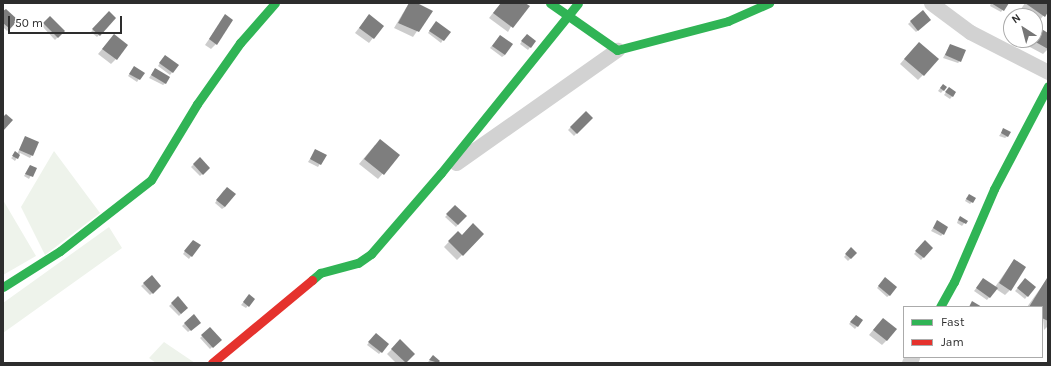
<!DOCTYPE html>
<html>
<head>
<meta charset="utf-8">
<style>
  body { margin:0 }
  #map { position:relative; width:1051px; height:366px; overflow:hidden; background:#fff; font-family:Karla,sans-serif }
  div>[style] { position:absolute }
  .green>* { inset:0; background:#eef3eb }
  .shadow>* { inset:0; background:#0003 }
  .building>* { inset:0; background:#7e7e7e }
  .path>* { height:2.5px; margin-top:-1.25px; transform-origin:0; background:repeating-linear-gradient(90deg,#d2d2d2 0 2px,transparent 0 4px) }
  .street>* { height:15px; margin:-7.5px; padding:0 7.5px; transform-origin:7.5px; border-radius:7.5px; background:#d2d2d2 }
  .fast>* { height:9px; margin:-4.5px; padding:0 4.5px; transform-origin:4.5px; border-radius:4.5px; background:#30b455 }
  .jam>* { height:9px; margin:-4.5px; padding:0 4.5px; transform-origin:4.5px; border-radius:4.5px; background:#e5322d }
  span { translate:-50% -50%; white-space:nowrap; text-align:center; line-height:1.15; -webkit-text-stroke:4px #fff; paint-order:stroke }
  .frame { position:absolute; inset:0; border:4px solid #2d2d2d; pointer-events:none }
  .legend { position:absolute; left:903px; top:306px; width:140px; height:52px; box-sizing:border-box; background:#fff; border:1px solid #ababab; margin:0; padding:5px 7px; list-style:none; font-size:12px; color:#2d2d2d }
  .legend li { display:flex; align-items:center; gap:8px; height:20px }
  .legend b { width:20px; border:1px solid #ababab }
  .north { position:absolute; left:1003px; top:8px; width:40px; height:40px; box-sizing:border-box; background:#fff; border:1px solid #ababab; border-radius:50%; rotate:324deg; font-size:11px; font-weight:700; line-height:16px; text-align:center; color:#2d2d2d }
  .north::after { content:''; display:block; margin:auto; width:14px; height:18px; background:#767676; clip-path:polygon(50% 0,100% 100%,50% 72%,0 100%) }
  .scale { position:absolute; left:8px; top:16px; width:114px; height:18px; box-sizing:border-box; border:2px solid #2d2d2d; border-top:0; padding-left:5px; font-size:12px; line-height:14px; white-space:nowrap; color:#2d2d2d; -webkit-text-stroke:3px #fff; paint-order:stroke }
</style>
</head>
<body>
<div id="map">
  <div class="green">
    <div style="clip-path:polygon(54px 151px,100px 213px,45px 255px,21px 207px)"></div>
    <div style="clip-path:polygon(3px 200px,36px 256px,3px 275px)"></div>
    <div style="clip-path:polygon(109px 227px,122px 248px,3px 333px,3px 303px)"></div>
    <div style="clip-path:polygon(164px 342px,195px 363px,156px 363px,149px 358px)"></div>
  </div>
  <div class="shadow">
    <div style="clip-path:polygon(409px 3px,415px 3px,431px 11px,413px 37px,394px 28px)"></div>
    <div style="clip-path:polygon(501px 3px,524px 3px,508px 32px,489px 18px)"></div>
    <div style="clip-path:polygon(991px 3px,1008px 3px,1001px 12px,990px 6px)"></div>
    <div style="clip-path:polygon(1025px 3px,1048px 3px,1048px 10px,1039px 21px,1021px 9px)"></div>
    <div style="clip-path:polygon(109px 12px,115px 18px,97px 37px,91px 32px)"></div>
    <div style="clip-path:polygon(922px 12px,930px 20px,916px 32px,908px 24px)"></div>
    <div style="clip-path:polygon(3px 13px,17px 20px,7px 31px,3px 27px)"></div>
    <div style="clip-path:polygon(369px 15px,373px 38px,369px 43px,355px 33px)"></div>
    <div style="clip-path:polygon(225px 16px,216px 44px,211px 49px,205px 45px)"></div>
    <div style="clip-path:polygon(50px 18px,64px 31px,55px 40px,42px 26px)"></div>
    <div style="clip-path:polygon(434px 25px,443px 40px,441px 43px,428px 33px)"></div>
    <div style="clip-path:polygon(1040px 29px,1048px 34px,1048px 49px,1043px 54px,1028px 46px,1031px 40px,1035px 40px,1035px 34px)"></div>
    <div style="clip-path:polygon(500px 36px,505px 55px,502px 57px,490px 48px)"></div>
    <div style="clip-path:polygon(525px 37px,535px 41px,528px 50px,520px 44px)"></div>
    <div style="clip-path:polygon(109px 41px,116px 59px,111px 64px,98px 54px)"></div>
    <div style="clip-path:polygon(950px 45px,960px 61px,958px 63px,943px 58px)"></div>
    <div style="clip-path:polygon(914px 48px,923px 75px,918px 80px,900px 64px)"></div>
    <div style="clip-path:polygon(163px 58px,178px 65px,170px 75px,158px 66px)"></div>
    <div style="clip-path:polygon(155px 69px,166px 83px,163px 85px,149px 78px)"></div>
    <div style="clip-path:polygon(132px 70px,143px 73px,137px 82px,128px 76px)"></div>
    <div style="clip-path:polygon(941px 87px,946px 87px,941px 93px,938px 91px)"></div>
    <div style="clip-path:polygon(947px 91px,955px 93px,950px 99px,944px 95px)"></div>
    <div style="clip-path:polygon(586px 112px,591px 118px,574px 136px,568px 130px)"></div>
    <div style="clip-path:polygon(1003px 130px,1008px 136px,1005px 138px,999px 136px)"></div>
    <div style="clip-path:polygon(25px 138px,32px 155px,30px 158px,20px 153px,15px 161px,11px 158px,17px 154px)"></div>
    <div style="clip-path:polygon(375px 145px,398px 156px,378px 179px,359px 164px)"></div>
    <div style="clip-path:polygon(315px 151px,325px 156px,318px 167px,308px 162px)"></div>
    <div style="clip-path:polygon(200px 158px,209px 168px,200px 176px,191px 167px)"></div>
    <div style="clip-path:polygon(30px 166px,35px 168px,29px 179px,24px 176px)"></div>
    <div style="clip-path:polygon(224px 190px,225px 207px,222px 209px,215px 203px)"></div>
    <div style="clip-path:polygon(967px 197px,972px 202px,970px 204px,965px 201px)"></div>
    <div style="clip-path:polygon(455px 207px,465px 216px,456px 227px,445px 217px)"></div>
    <div style="clip-path:polygon(958px 220px,966px 221px,962px 226px,957px 223px)"></div>
    <div style="clip-path:polygon(937px 222px,943px 234px,941px 236px,931px 231px)"></div>
    <div style="clip-path:polygon(458px 232px,462px 236px,483px 234px,457px 260px,444px 247px)"></div>
    <div style="clip-path:polygon(925px 242px,932px 248px,921px 260px,914px 254px)"></div>
    <div style="clip-path:polygon(191px 243px,199px 245px,189px 259px,183px 254px)"></div>
    <div style="clip-path:polygon(851px 249px,856px 253px,848px 261px,844px 257px)"></div>
    <div style="clip-path:polygon(1014px 260px,1010px 290px,1005px 295px,996px 289px,987px 300px,974px 291px,981px 282px,995px 287px)"></div>
    <div style="clip-path:polygon(152px 277px,160px 286px,150px 295px,141px 286px)"></div>
    <div style="clip-path:polygon(1047px 279px,1048px 326px,1044px 330px,1042px 307px,1027px 307px)"></div>
    <div style="clip-path:polygon(883px 281px,890px 295px,887px 297px,877px 288px)"></div>
    <div style="clip-path:polygon(1023px 282px,1034px 287px,1025px 299px,1015px 291px)"></div>
    <div style="clip-path:polygon(178px 298px,187px 308px,179px 316px,169px 306px)"></div>
    <div style="clip-path:polygon(247px 298px,254px 299px,246px 308px,241px 305px)"></div>
    <div style="clip-path:polygon(193px 316px,199px 323px,188px 332px,182px 326px)"></div>
    <div style="clip-path:polygon(854px 318px,862px 320px,855px 329px,849px 324px)"></div>
    <div style="clip-path:polygon(878px 324px,887px 340px,882px 345px,869px 335px)"></div>
    <div style="clip-path:polygon(210px 329px,220px 340px,210px 349px,200px 338px)"></div>
    <div style="clip-path:polygon(374px 336px,381px 352px,379px 354px,367px 345px)"></div>
    <div style="clip-path:polygon(400px 341px,413px 354px,404px 363px,396px 363px,387px 354px)"></div>
    <div style="clip-path:polygon(433px 357px,438px 361px,428px 363px,427px 363px)"></div>
  </div>
  <div class="building">
    <div style="clip-path:polygon(409px 3px,417px 3px,433px 11px,419px 32px,398px 23px)"></div>
    <div style="clip-path:polygon(501px 3px,525px 3px,530px 6px,513px 28px,493px 13px)"></div>
    <div style="clip-path:polygon(991px 3px,1009px 3px,1004px 11px)"></div>
    <div style="clip-path:polygon(1025px 3px,1048px 3px,1048px 12px,1045px 17px)"></div>
    <div style="clip-path:polygon(6px 9px,18px 20px,10px 29px,3px 23px,3px 11px)"></div>
    <div style="clip-path:polygon(923px 10px,931px 20px,918px 31px,910px 21px)"></div>
    <div style="clip-path:polygon(109px 11px,116px 18px,100px 36px,92px 29px)"></div>
    <div style="clip-path:polygon(225px 14px,233px 20px,217px 45px,209px 39px)"></div>
    <div style="clip-path:polygon(369px 14px,384px 26px,374px 39px,359px 28px)"></div>
    <div style="clip-path:polygon(50px 16px,65px 31px,58px 38px,43px 23px)"></div>
    <div style="clip-path:polygon(436px 21px,451px 32px,444px 41px,429px 31px)"></div>
    <div style="clip-path:polygon(1040px 28px,1048px 33px,1048px 49px,1032px 40px,1035px 40px)"></div>
    <div style="clip-path:polygon(114px 34px,128px 45px,117px 60px,102px 49px)"></div>
    <div style="clip-path:polygon(527px 34px,536px 41px,531px 48px,521px 41px)"></div>
    <div style="clip-path:polygon(500px 35px,513px 44px,505px 55px,492px 46px)"></div>
    <div style="clip-path:polygon(919px 42px,939px 59px,924px 76px,904px 59px)"></div>
    <div style="clip-path:polygon(950px 44px,966px 50px,961px 62px,945px 55px)"></div>
    <div style="clip-path:polygon(165px 55px,179px 65px,173px 73px,159px 63px)"></div>
    <div style="clip-path:polygon(134px 66px,145px 73px,140px 80px,129px 74px)"></div>
    <div style="clip-path:polygon(155px 68px,170px 77px,166px 84px,151px 75px)"></div>
    <div style="clip-path:polygon(943px 84px,947px 87px,944px 91px,940px 88px)"></div>
    <div style="clip-path:polygon(949px 87px,956px 92px,953px 97px,945px 92px)"></div>
    <div style="clip-path:polygon(586px 111px,593px 118px,577px 134px,570px 127px)"></div>
    <div style="clip-path:polygon(6px 114px,13px 120px,3px 131px,3px 117px)"></div>
    <div style="clip-path:polygon(1003px 128px,1011px 132px,1008px 137px,1001px 133px)"></div>
    <div style="clip-path:polygon(25px 136px,39px 142px,33px 156px,19px 150px)"></div>
    <div style="clip-path:polygon(380px 139px,400px 155px,384px 175px,364px 159px)"></div>
    <div style="clip-path:polygon(315px 149px,327px 155px,321px 165px,310px 159px)"></div>
    <div style="clip-path:polygon(15px 151px,20px 155px,18px 159px,12px 156px)"></div>
    <div style="clip-path:polygon(200px 157px,210px 168px,203px 175px,193px 164px)"></div>
    <div style="clip-path:polygon(30px 165px,37px 168px,33px 177px,25px 174px)"></div>
    <div style="clip-path:polygon(227px 187px,236px 194px,225px 207px,216px 200px)"></div>
    <div style="clip-path:polygon(969px 194px,976px 198px,973px 203px,966px 199px)"></div>
    <div style="clip-path:polygon(455px 205px,467px 216px,458px 225px,446px 214px)"></div>
    <div style="clip-path:polygon(960px 216px,968px 221px,966px 224px,958px 220px)"></div>
    <div style="clip-path:polygon(937px 220px,948px 227px,944px 235px,933px 228px)"></div>
    <div style="clip-path:polygon(473px 223px,484px 234px,463px 256px,448px 241px,458px 231px,462px 235px)"></div>
    <div style="clip-path:polygon(193px 240px,201px 245px,192px 257px,184px 251px)"></div>
    <div style="clip-path:polygon(925px 240px,933px 248px,924px 258px,915px 251px)"></div>
    <div style="clip-path:polygon(851px 247px,857px 253px,851px 259px,845px 254px)"></div>
    <div style="clip-path:polygon(1014px 259px,1026px 267px,1011px 291px,999px 283px)"></div>
    <div style="clip-path:polygon(152px 275px,161px 286px,153px 294px,143px 283px)"></div>
    <div style="clip-path:polygon(885px 277px,897px 287px,890px 296px,878px 286px)"></div>
    <div style="clip-path:polygon(983px 278px,998px 288px,990px 298px,976px 288px)"></div>
    <div style="clip-path:polygon(1025px 278px,1036px 287px,1028px 297px,1017px 288px)"></div>
    <div style="clip-path:polygon(1047px 278px,1048px 279px,1048px 321px,1042px 318px,1042px 307px,1029px 307px)"></div>
    <div style="clip-path:polygon(249px 294px,255px 299px,249px 307px,243px 302px)"></div>
    <div style="clip-path:polygon(178px 296px,188px 308px,181px 314px,171px 303px)"></div>
    <div style="clip-path:polygon(972px 301px,982px 307px,969px 307px)"></div>
    <div style="clip-path:polygon(194px 314px,201px 323px,191px 331px,184px 323px)"></div>
    <div style="clip-path:polygon(856px 315px,863px 320px,858px 327px,850px 322px)"></div>
    <div style="clip-path:polygon(883px 318px,897px 329px,887px 341px,873px 330px)"></div>
    <div style="clip-path:polygon(210px 327px,222px 340px,213px 348px,201px 335px)"></div>
    <div style="clip-path:polygon(376px 333px,389px 344px,382px 353px,368px 342px)"></div>
    <div style="clip-path:polygon(400px 339px,415px 354px,406px 363px,391px 349px)"></div>
    <div style="clip-path:polygon(433px 355px,440px 361px,438px 363px,429px 360px)"></div>
  </div>
  <div class="path">
    <div style="left:1047px;top:363px;width:1px;rotate:-45deg"></div>
  </div>
  <div class="street">
    <div style="left:931px;top:3px;width:49px;rotate:36.6deg"></div>
    <div style="left:970px;top:32px;width:88px;rotate:27.1deg"></div>
    <div style="left:456px;top:163px;width:197px;rotate:-35.1deg"></div>
    <div style="left:909px;top:363px;width:7px;rotate:-63deg"></div>
  </div>
  <div class="fast">
    <div style="left:550px;top:3px;width:82px;rotate:35deg"></div>
    <div style="left:617px;top:50px;width:115px;rotate:-14.6deg"></div>
    <div style="left:728px;top:21px;width:45px;rotate:-23.7deg"></div>
    <div style="left:312px;top:280px;width:11px;rotate:-41deg"></div>
    <div style="left:320px;top:273px;width:39px;rotate:-15deg"></div>
    <div style="left:358px;top:263px;width:16px;rotate:-35deg"></div>
    <div style="left:371px;top:254px;width:107px;rotate:-49.2deg"></div>
    <div style="left:441px;top:173px;width:218px;rotate:-51.1deg"></div>
    <div style="left:3px;top:287px;width:67px;rotate:-32.3deg"></div>
    <div style="left:60px;top:251px;width:115px;rotate:-38deg"></div>
    <div style="left:151px;top:180px;width:89px;rotate:-58.8deg"></div>
    <div style="left:197px;top:104px;width:75px;rotate:-54.8deg"></div>
    <div style="left:240px;top:43px;width:53px;rotate:-48.8deg"></div>
    <div style="left:940px;top:307px;width:29px;rotate:-61deg"></div>
    <div style="left:954px;top:282px;width:101px;rotate:-66.7deg"></div>
    <div style="left:994px;top:189px;width:116px;rotate:-62.3deg"></div>
  </div>
  <div class="jam">
    <div style="left:212px;top:363px;width:130px;rotate:-39.7deg"></div>
  </div>
  <div class="frame"></div>
  <ul class="legend">
  <li><b style="height:5px;background:#30b455"></b>Fast</li>
  <li><b style="height:5px;background:#e5322d"></b>Jam</li>
  </ul>
  <div class="north">N</div>
  <div class="scale">50 m</div>
</div>
</body>
</html>
